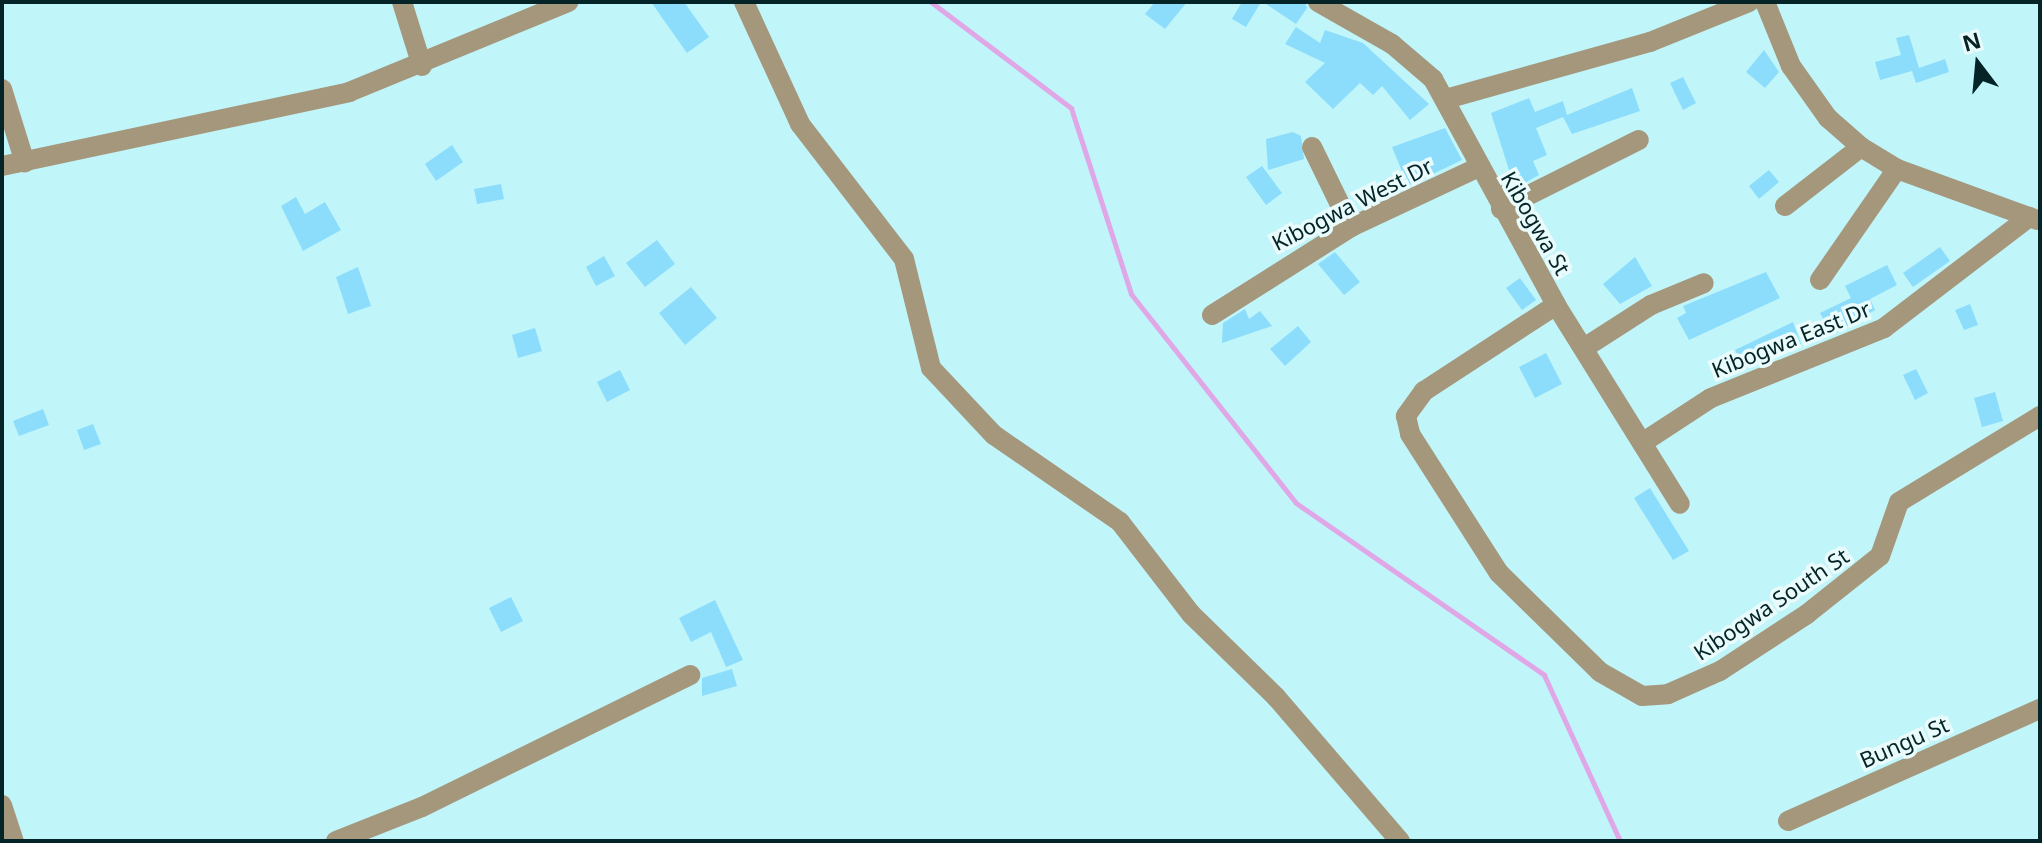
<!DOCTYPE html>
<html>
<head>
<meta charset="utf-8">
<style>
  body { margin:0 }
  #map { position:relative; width:2042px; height:843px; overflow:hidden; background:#c0f5fa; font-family:"Noto Sans",sans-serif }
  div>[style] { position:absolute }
  .stream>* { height:5px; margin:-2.5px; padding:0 2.5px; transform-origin:2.5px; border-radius:2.5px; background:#e0a7e6 }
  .building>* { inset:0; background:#8cddfc }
  .minor>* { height:20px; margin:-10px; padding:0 10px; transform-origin:10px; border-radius:10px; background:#a5977c }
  span { translate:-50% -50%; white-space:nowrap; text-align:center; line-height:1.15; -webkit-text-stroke:7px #eafbfc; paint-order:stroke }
  .street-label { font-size:22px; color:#052427 }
  .frame { position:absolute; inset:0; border:4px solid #052427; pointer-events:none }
  .north { position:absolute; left:1938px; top:24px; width:80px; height:80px; -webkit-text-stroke:6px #eafbfc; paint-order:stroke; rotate:344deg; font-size:22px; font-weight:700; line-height:32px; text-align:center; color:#052427 }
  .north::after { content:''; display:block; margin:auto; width:28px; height:36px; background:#052427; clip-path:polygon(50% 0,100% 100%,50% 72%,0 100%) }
</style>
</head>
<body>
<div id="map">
  <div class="stream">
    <div style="left:931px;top:2px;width:176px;rotate:37.1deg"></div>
    <div style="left:1071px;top:108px;width:195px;rotate:72.1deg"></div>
    <div style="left:1131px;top:294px;width:266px;rotate:51.7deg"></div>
    <div style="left:1296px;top:503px;width:302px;rotate:34.7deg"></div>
    <div style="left:1544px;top:675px;width:183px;rotate:65.4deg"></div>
  </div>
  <div class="building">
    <div style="clip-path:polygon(651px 2px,684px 2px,709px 37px,687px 53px)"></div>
    <div style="clip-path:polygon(1155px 2px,1187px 2px,1165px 29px,1145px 14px)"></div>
    <div style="clip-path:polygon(1242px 2px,1261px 2px,1246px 27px,1232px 19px)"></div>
    <div style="clip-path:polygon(1263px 2px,1305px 2px,1307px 8px,1296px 24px)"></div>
    <div style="clip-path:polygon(1296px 27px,1320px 43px,1325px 30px,1363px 43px,1429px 104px,1410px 120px,1382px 86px,1373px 95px,1360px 83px,1333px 109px,1305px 82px,1325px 63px,1285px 44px)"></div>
    <div style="clip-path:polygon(1909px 35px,1919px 68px,1945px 59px,1949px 72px,1916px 83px,1912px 71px,1880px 80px,1875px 62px,1901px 55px,1896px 38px)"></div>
    <div style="clip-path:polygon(1764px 50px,1779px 72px,1765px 88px,1746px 72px)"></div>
    <div style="clip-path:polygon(1683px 77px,1696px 103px,1683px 110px,1670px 83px)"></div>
    <div style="clip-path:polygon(1632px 88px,1640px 111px,1572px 134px,1563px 117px,1536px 128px,1547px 155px,1533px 161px,1539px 175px,1521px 185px,1515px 168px,1509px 170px,1491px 113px,1529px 98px,1535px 112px,1563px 101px,1567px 115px)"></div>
    <div style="clip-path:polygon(1445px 128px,1462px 160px,1408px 186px,1392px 147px)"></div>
    <div style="clip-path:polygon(1293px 132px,1301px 136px,1304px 159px,1268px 170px,1266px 139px)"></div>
    <div style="clip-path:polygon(452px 145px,463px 162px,436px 181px,425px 164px)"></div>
    <div style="clip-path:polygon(1262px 166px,1282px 193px,1266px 205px,1246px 177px)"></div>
    <div style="clip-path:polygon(1769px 170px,1779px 182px,1759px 199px,1749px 186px)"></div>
    <div style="clip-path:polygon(501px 184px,504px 199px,477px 204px,474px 189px)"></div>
    <div style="clip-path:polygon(296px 197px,305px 214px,325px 202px,341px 230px,303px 251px,281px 206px)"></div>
    <div style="clip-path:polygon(657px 240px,675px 264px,645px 287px,626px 263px)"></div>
    <div style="clip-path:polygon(1940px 247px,1950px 261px,1913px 287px,1903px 273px)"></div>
    <div style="clip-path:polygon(1335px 252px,1360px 282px,1344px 295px,1318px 264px)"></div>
    <div style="clip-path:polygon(604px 256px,615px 276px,596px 286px,586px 267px)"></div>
    <div style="clip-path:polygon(1635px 257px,1652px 286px,1620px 304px,1603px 284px)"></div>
    <div style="clip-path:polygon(1887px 265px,1897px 285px,1870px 299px,1875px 310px,1832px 335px,1820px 313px,1851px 298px,1845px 286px)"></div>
    <div style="clip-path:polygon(358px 267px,371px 306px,348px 314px,336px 277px)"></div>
    <div style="clip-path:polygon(1766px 272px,1780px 298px,1689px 340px,1677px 318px,1686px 313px,1683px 306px)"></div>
    <div style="clip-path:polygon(1520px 278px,1536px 300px,1522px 310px,1506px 288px)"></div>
    <div style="clip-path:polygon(691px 287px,717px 318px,685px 345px,659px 313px)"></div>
    <div style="clip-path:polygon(1970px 304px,1978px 325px,1964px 330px,1955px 310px)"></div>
    <div style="clip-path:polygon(1245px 309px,1249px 319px,1260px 311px,1272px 326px,1222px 343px,1223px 323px)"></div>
    <div style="clip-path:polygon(1793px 322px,1801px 344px,1744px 367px,1735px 350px)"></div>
    <div style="clip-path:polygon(1298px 326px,1311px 342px,1285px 366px,1270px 349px)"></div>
    <div style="clip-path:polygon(535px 328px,542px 351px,518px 358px,512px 335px)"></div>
    <div style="clip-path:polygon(1546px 353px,1562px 384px,1535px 398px,1519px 367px)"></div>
    <div style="clip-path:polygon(1916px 369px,1928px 393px,1915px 400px,1903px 375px)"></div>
    <div style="clip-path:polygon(620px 370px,630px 390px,607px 402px,597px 382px)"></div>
    <div style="clip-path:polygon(1995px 392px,2003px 421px,1982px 427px,1974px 398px)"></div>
    <div style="clip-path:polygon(43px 409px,49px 425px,19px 436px,13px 421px)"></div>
    <div style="clip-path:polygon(93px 424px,101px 444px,84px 450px,77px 430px)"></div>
    <div style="clip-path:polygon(1650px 488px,1689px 551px,1673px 560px,1634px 498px)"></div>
    <div style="clip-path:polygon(511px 597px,523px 621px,501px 632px,489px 608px)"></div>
    <div style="clip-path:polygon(715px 600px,743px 660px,726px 667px,711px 632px,691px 642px,679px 618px)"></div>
    <div style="clip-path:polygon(732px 669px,737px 686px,702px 696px,702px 678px)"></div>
  </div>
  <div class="minor">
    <div style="left:402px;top:2px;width:67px;rotate:72.6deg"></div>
    <div style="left:744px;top:2px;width:134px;rotate:65.3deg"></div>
    <div style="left:800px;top:124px;width:170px;rotate:52.4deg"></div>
    <div style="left:904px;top:259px;width:112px;rotate:76.1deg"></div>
    <div style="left:931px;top:368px;width:92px;rotate:46.8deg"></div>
    <div style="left:994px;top:435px;width:153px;rotate:34.6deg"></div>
    <div style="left:1120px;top:522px;width:116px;rotate:52.3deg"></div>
    <div style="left:1191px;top:614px;width:119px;rotate:44.3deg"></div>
    <div style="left:1276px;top:697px;width:190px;rotate:49.3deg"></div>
    <div style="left:1318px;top:2px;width:85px;rotate:29.6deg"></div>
    <div style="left:1392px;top:44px;width:54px;rotate:40.5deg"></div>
    <div style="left:1433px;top:79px;width:257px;rotate:61.4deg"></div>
    <div style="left:1556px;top:305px;width:234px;rotate:58.1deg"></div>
    <div style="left:1765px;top:2px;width:69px;rotate:67.9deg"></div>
    <div style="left:1791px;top:66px;width:64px;rotate:54.6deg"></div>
    <div style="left:1828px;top:118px;width:44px;rotate:41.3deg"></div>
    <div style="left:1861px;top:147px;width:42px;rotate:31.4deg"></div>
    <div style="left:1897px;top:169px;width:149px;rotate:20deg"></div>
    <div style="left:2px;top:89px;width:77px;rotate:72.7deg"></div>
    <div style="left:1446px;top:99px;width:212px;rotate:-15.6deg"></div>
    <div style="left:1650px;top:42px;width:107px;rotate:-22deg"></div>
    <div style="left:1312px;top:147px;width:89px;rotate:64deg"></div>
    <div style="left:2px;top:166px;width:355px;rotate:-12deg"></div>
    <div style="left:349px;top:92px;width:237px;rotate:-22.3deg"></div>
    <div style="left:1785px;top:206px;width:96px;rotate:-37.8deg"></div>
    <div style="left:1501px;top:209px;width:154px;rotate:-26.6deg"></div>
    <div style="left:1820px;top:280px;width:135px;rotate:-55.3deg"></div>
    <div style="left:1556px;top:305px;width:158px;rotate:146.9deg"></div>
    <div style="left:1424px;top:391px;width:31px;rotate:126deg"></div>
    <div style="left:1406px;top:416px;width:18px;rotate:77deg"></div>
    <div style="left:1410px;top:434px;width:165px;rotate:57.4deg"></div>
    <div style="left:1499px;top:573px;width:141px;rotate:44.4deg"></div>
    <div style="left:1600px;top:672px;width:48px;rotate:29.7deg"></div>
    <div style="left:1642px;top:696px;width:26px;rotate:-4deg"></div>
    <div style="left:1668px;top:694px;width:57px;rotate:-23.9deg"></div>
    <div style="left:1720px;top:671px;width:104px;rotate:-33.2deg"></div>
    <div style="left:1807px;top:614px;width:93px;rotate:-38.5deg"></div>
    <div style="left:1880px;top:556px;width:57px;rotate:-70.6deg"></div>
    <div style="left:1899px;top:502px;width:165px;rotate:-31.4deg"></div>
    <div style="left:1212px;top:315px;width:165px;rotate:-32.3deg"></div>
    <div style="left:1351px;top:227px;width:139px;rotate:-25.1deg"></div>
    <div style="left:1584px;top:348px;width:80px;rotate:-32.7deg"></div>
    <div style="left:1651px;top:305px;width:57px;rotate:-22.5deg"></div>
    <div style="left:1642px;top:443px;width:82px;rotate:-33.1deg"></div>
    <div style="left:1711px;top:398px;width:187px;rotate:-22deg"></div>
    <div style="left:1884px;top:328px;width:183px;rotate:-37.4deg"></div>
    <div style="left:2px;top:805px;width:38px;rotate:72deg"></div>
    <div style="left:1788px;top:821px;width:276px;rotate:-24deg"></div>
    <div style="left:336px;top:841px;width:92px;rotate:-21.6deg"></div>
    <div style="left:422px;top:807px;width:299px;rotate:-26.2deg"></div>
  </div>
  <div class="street-label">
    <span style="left:1352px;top:204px;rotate:-27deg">Kibogwa West Dr</span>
    <span style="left:1536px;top:223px;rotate:60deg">Kibogwa St</span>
    <span style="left:1791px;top:339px;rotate:-22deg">Kibogwa East Dr</span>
    <span style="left:1771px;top:604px;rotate:-34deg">Kibogwa South St</span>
    <span style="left:1904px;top:742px;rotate:-24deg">Bungu St</span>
  </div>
  <div class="frame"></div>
  <div class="north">N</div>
</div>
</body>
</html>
